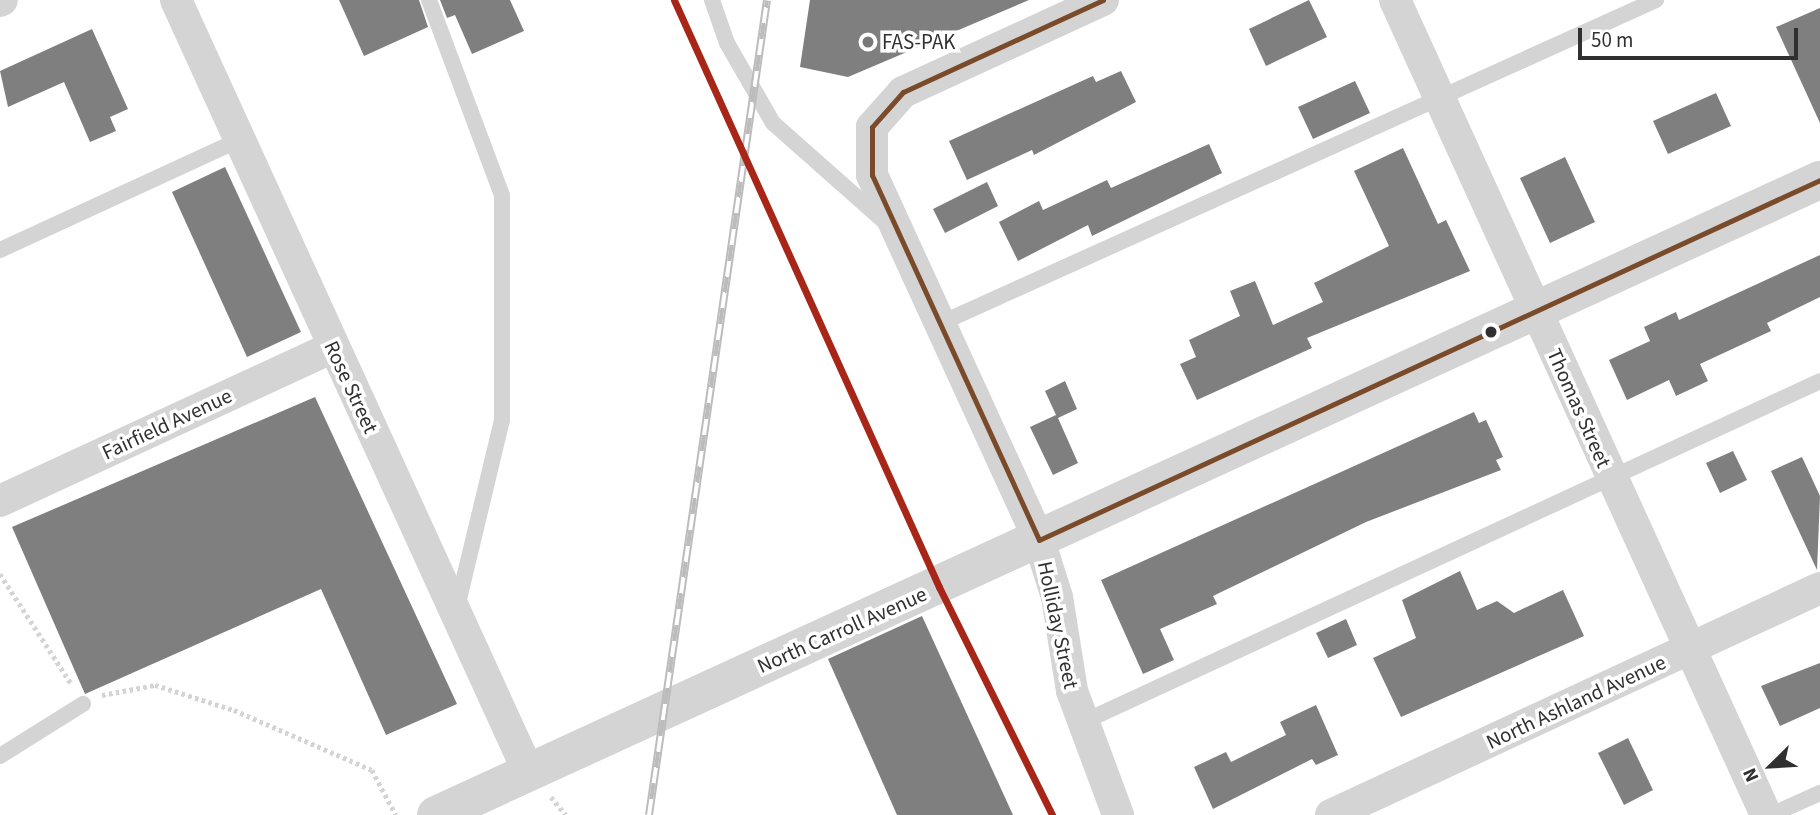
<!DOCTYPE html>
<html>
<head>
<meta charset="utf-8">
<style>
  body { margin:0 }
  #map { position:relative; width:1820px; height:815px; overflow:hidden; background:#fff; font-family:"Source Sans 3",sans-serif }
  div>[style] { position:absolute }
  .building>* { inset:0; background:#7f7f7f }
  .path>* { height:4.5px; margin-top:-2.25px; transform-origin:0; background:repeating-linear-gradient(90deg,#d4d4d4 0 3.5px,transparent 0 7px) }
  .service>* { height:16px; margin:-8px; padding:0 8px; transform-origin:8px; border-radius:8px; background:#d4d4d4 }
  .minor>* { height:32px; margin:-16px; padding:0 16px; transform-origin:16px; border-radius:16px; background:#d4d4d4 }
  .tertiary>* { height:38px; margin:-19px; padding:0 19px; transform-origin:19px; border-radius:19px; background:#d4d4d4 }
  .rail>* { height:8px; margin-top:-4px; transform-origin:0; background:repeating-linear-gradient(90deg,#fff 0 16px,#bcbcbc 0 32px); box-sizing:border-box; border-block:2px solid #bcbcbc }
  .bus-1>* { height:5px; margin:-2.5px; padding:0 2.5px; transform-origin:2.5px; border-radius:2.5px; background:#7a4b2a }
  .rail-1>* { height:7px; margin:-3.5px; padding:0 3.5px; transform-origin:3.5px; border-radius:3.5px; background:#a82618 }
  .dots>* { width:19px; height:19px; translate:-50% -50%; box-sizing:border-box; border:4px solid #fff; border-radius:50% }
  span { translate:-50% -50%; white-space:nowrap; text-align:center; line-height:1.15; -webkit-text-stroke:7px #fff; paint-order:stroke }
  .poi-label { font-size:21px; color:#303030 }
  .left { translate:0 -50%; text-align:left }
  .street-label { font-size:21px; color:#303030 }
  .north { position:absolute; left:1736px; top:731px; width:70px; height:70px; -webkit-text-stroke:5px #fff; paint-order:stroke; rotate:246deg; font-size:19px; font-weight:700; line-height:28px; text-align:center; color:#303030 }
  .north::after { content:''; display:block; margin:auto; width:24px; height:32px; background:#303030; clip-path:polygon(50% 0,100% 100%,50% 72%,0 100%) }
  .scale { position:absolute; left:1578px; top:28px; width:220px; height:32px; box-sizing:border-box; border:4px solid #303030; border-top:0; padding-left:9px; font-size:21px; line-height:24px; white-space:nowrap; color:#303030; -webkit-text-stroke:5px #fff; paint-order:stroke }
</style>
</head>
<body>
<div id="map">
  <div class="building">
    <div style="clip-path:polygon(339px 0,419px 0,428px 27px,364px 56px)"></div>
    <div style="clip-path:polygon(440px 0,510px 0,524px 31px,472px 54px,455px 15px,447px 18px)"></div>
    <div style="clip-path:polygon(810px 0,1029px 0,848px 77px,800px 67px)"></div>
    <div style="clip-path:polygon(1309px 0,1327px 37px,1266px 66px,1249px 29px)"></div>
    <div style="clip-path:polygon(1820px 8px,1820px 123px,1776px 27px)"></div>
    <div style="clip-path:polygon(92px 29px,128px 109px,110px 117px,116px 131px,90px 142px,64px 82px,8px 107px,0 71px)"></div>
    <div style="clip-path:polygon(1121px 71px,1136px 102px,1034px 155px,1032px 150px,967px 180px,949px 141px,1093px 76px,1096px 82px)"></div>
    <div style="clip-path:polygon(1355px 81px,1370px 113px,1313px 139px,1298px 107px)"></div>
    <div style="clip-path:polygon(1716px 93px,1731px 126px,1668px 154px,1653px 121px)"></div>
    <div style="clip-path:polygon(1209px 144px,1222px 173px,1092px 236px,1088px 225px,1018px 261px,999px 222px,1039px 201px,1043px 210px,1107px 180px,1111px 188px)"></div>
    <div style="clip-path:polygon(1403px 148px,1438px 224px,1446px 220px,1470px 271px,1307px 338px,1312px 348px,1197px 400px,1180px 364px,1196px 357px,1189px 340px,1240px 316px,1230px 291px,1255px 281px,1273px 325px,1323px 302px,1314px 283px,1389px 246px,1354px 171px)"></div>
    <div style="clip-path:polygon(1565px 157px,1595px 222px,1550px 243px,1520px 178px)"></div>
    <div style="clip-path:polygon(225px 167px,301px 332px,247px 357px,172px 192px)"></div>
    <div style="clip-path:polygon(987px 182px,998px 206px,945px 233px,933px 209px)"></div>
    <div style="clip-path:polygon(1820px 255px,1820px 297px,1767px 323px,1771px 331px,1700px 364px,1708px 381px,1676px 396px,1669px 380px,1627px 400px,1609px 360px,1650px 341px,1644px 327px,1676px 312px,1679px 320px)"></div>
    <div style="clip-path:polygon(1065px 381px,1077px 409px,1058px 418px,1078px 463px,1053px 475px,1030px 427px,1056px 415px,1045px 391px)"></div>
    <div style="clip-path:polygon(315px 397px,457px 704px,386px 735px,321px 589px,85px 694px,12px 527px)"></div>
    <div style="clip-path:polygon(1474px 412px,1479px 423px,1486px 420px,1503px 457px,1496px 460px,1501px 470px,1366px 522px,1213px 596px,1217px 604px,1160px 629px,1174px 660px,1143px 674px,1101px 580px)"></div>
    <div style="clip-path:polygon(1733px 451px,1747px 480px,1720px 493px,1706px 463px)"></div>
    <div style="clip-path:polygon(1802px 457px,1820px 496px,1817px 570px,1771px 471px)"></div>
    <div style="clip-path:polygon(1460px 571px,1477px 610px,1497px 601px,1514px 613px,1563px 590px,1584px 636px,1401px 717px,1373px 658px,1416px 638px,1402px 600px)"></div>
    <div style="clip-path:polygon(922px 616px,1013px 815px,897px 815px,828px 659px)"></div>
    <div style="clip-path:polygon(1346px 619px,1357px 645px,1328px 658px,1316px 633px)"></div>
    <div style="clip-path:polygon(1820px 663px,1820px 708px,1780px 726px,1761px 686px)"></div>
    <div style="clip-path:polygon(1316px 705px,1338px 755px,1316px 765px,1312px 759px,1213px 809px,1194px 767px,1226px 752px,1231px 762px,1286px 735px,1280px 722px)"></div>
    <div style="clip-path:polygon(1628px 738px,1653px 790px,1624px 805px,1598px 753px)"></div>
  </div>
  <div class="path">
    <div style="left:0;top:574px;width:132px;rotate:57deg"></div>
    <div style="left:102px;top:695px;width:54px;rotate:-10.7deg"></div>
    <div style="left:155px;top:685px;width:83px;rotate:17.6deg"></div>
    <div style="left:234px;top:710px;width:150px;rotate:23.5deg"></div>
    <div style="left:372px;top:770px;width:51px;rotate:61.9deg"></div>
    <div style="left:551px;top:797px;width:23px;rotate:50deg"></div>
  </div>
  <div class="service">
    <div style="left:429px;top:0;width:208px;rotate:69.5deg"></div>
    <div style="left:502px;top:195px;width:225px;rotate:90deg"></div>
    <div style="left:502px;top:420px;width:192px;rotate:103.5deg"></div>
    <div style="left:712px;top:0;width:46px;rotate:70.8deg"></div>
    <div style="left:727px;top:43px;width:92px;rotate:60.1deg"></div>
    <div style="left:773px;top:123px;width:149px;rotate:41.5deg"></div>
    <div style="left:0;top:250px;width:263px;rotate:-24.7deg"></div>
    <div style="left:939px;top:324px;width:787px;rotate:-24.32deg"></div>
    <div style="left:1081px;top:723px;width:814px;rotate:-24.83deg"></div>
    <div style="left:0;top:756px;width:98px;rotate:-32.1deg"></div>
    <div style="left:1771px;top:815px;width:54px;rotate:-24.2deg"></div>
  </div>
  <div class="minor">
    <div style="left:176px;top:0;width:850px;rotate:65.46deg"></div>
    <div style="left:1103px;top:0;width:220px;rotate:155.3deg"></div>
    <div style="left:903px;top:92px;width:47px;rotate:131.5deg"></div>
    <div style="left:872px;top:127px;width:48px;rotate:90deg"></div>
    <div style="left:872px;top:175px;width:401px;rotate:65.4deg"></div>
    <div style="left:1039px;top:540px;width:60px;rotate:72.5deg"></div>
    <div style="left:1057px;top:597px;width:95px;rotate:80.9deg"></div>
    <div style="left:1072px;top:691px;width:132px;rotate:69.6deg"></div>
    <div style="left:1395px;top:0;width:895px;rotate:65.52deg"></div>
    <div style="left:0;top:1px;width:2px;rotate:-27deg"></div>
    <div style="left:0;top:501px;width:367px;rotate:-24.8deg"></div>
    <div style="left:1331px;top:815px;width:539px;rotate:-24.9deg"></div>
  </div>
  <div class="tertiary">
    <div style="left:436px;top:815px;width:1523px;rotate:-24.65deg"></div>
  </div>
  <div class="rail">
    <div style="left:649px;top:815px;width:823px;rotate:-81.76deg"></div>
  </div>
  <div class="bus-1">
    <div style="left:1103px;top:0;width:220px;rotate:155.3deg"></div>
    <div style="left:903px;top:92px;width:47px;rotate:131.5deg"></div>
    <div style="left:872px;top:127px;width:48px;rotate:90deg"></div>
    <div style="left:872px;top:175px;width:401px;rotate:65.4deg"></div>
    <div style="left:1039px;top:540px;width:860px;rotate:-24.75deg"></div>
  </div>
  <div class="rail-1">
    <div style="left:674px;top:0;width:644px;rotate:65.7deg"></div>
    <div style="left:939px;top:587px;width:254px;rotate:63.6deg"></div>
  </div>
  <div class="dots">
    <div style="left:868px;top:42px;background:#787878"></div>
    <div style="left:1491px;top:332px;background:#303030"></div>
  </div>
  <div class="poi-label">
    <span class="left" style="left:882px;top:42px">FAS-PAK</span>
  </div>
  <div class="street-label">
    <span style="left:351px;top:387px;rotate:65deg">Rose Street</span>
    <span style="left:1579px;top:408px;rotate:66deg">Thomas Street</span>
    <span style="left:167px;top:424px;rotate:-25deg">Fairfield Avenue</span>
    <span style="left:1058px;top:625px;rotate:78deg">Holliday Street</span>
    <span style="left:842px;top:630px;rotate:-24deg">North Carroll Avenue</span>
    <span style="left:1576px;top:702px;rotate:-25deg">North Ashland Avenue</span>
  </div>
  <div class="north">N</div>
  <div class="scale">50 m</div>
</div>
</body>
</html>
